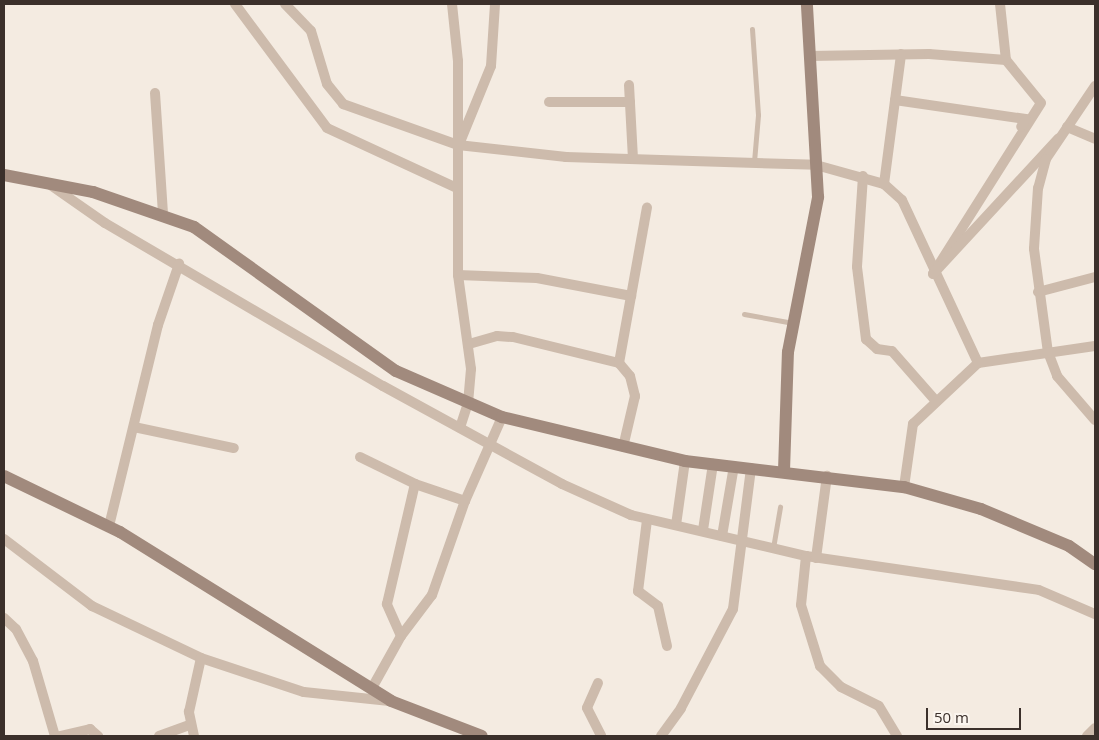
<!DOCTYPE html>
<html>
<head>
<meta charset="utf-8">
<style>
  body { margin:0 }
  #map { position:relative; width:1099px; height:740px; overflow:hidden; background:#f4ebe1; font-family:"Open Sans",sans-serif }
  div>[style] { position:absolute }
  .lane>* { height:5px; margin:-2.5px; padding:0 2.5px; transform-origin:2.5px; border-radius:2.5px; background:#cdbbac }
  .street>* { height:10px; margin:-5px; padding:0 5px; transform-origin:5px; border-radius:5px; background:#cdbbac }
  .secondary>* { height:12px; margin:-6px; padding:0 6px; transform-origin:6px; border-radius:6px; background:#a18a7d }
  span { translate:-50% -50%; white-space:nowrap; text-align:center; line-height:1.15; -webkit-text-stroke:4px #fbf5ee; paint-order:stroke }
  .frame { position:absolute; inset:0; border:5px solid #3b302b; pointer-events:none }
  .scale { position:absolute; left:926px; top:708px; width:95px; height:22px; box-sizing:border-box; border:2px solid #3b302b; border-top:0; padding-left:6px; font-size:15px; line-height:18px; white-space:nowrap; color:#3b302b; -webkit-text-stroke:4px #fbf5ee; paint-order:stroke }
</style>
</head>
<body>
<div id="map">
  <div class="lane">
    <div style="left:752px;top:29px;width:86px;rotate:86deg"></div>
    <div style="left:758px;top:115px;width:47px;rotate:94.9deg"></div>
    <div style="left:744px;top:314px;width:50px;rotate:10.4deg"></div>
    <div style="left:773px;top:548px;width:42px;rotate:-80.3deg"></div>
  </div>
  <div class="street">
    <div style="left:235px;top:4px;width:154px;rotate:53.4deg"></div>
    <div style="left:327px;top:128px;width:143px;rotate:24.8deg"></div>
    <div style="left:285px;top:4px;width:37px;rotate:46deg"></div>
    <div style="left:311px;top:31px;width:55px;rotate:73.2deg"></div>
    <div style="left:327px;top:84px;width:26px;rotate:51deg"></div>
    <div style="left:343px;top:104px;width:122px;rotate:19.6deg"></div>
    <div style="left:458px;top:145px;width:109px;rotate:6.3deg"></div>
    <div style="left:566px;top:157px;width:250px;rotate:1.8deg"></div>
    <div style="left:816px;top:165px;width:71px;rotate:15.6deg"></div>
    <div style="left:884px;top:184px;width:24px;rotate:42deg"></div>
    <div style="left:902px;top:200px;width:180px;rotate:65deg"></div>
    <div style="left:452px;top:4px;width:57px;rotate:84deg"></div>
    <div style="left:458px;top:61px;width:214px;rotate:90deg"></div>
    <div style="left:458px;top:275px;width:95px;rotate:82.1deg"></div>
    <div style="left:471px;top:369px;width:34px;rotate:95deg"></div>
    <div style="left:468px;top:403px;width:26px;rotate:108deg"></div>
    <div style="left:1000px;top:4px;width:56px;rotate:83.9deg"></div>
    <div style="left:1006px;top:60px;width:55px;rotate:50.9deg"></div>
    <div style="left:1041px;top:103px;width:202px;rotate:122.3deg"></div>
    <div style="left:933px;top:274px;width:185px;rotate:-47.2deg"></div>
    <div style="left:810px;top:56px;width:119px;rotate:-1deg"></div>
    <div style="left:929px;top:54px;width:77px;rotate:4.5deg"></div>
    <div style="left:629px;top:85px;width:74px;rotate:86.9deg"></div>
    <div style="left:1095px;top:86px;width:88px;rotate:123.9deg"></div>
    <div style="left:1046px;top:159px;width:30px;rotate:105deg"></div>
    <div style="left:1038px;top:188px;width:61px;rotate:93.8deg"></div>
    <div style="left:1034px;top:249px;width:104px;rotate:82.3deg"></div>
    <div style="left:1048px;top:352px;width:26px;rotate:69deg"></div>
    <div style="left:1057px;top:376px;width:58px;rotate:49.2deg"></div>
    <div style="left:155px;top:93px;width:122px;rotate:86.2deg"></div>
    <div style="left:895px;top:100px;width:132px;rotate:8.3deg"></div>
    <div style="left:1026px;top:119px;width:9px;rotate:122deg"></div>
    <div style="left:549px;top:102px;width:81px"></div>
    <div style="left:1067px;top:127px;width:30px;rotate:23deg"></div>
    <div style="left:460px;top:142px;width:82px;rotate:-67.8deg"></div>
    <div style="left:491px;top:66px;width:62px;rotate:-86.3deg"></div>
    <div style="left:863px;top:176px;width:91px;rotate:93.8deg"></div>
    <div style="left:857px;top:267px;width:73px;rotate:82.9deg"></div>
    <div style="left:866px;top:339px;width:15px;rotate:42deg"></div>
    <div style="left:877px;top:349px;width:15px;rotate:8deg"></div>
    <div style="left:892px;top:351px;width:67px;rotate:48.7deg"></div>
    <div style="left:49px;top:184px;width:68px;rotate:34.9deg"></div>
    <div style="left:105px;top:223px;width:322px;rotate:30.4deg"></div>
    <div style="left:383px;top:386px;width:204px;rotate:28.7deg"></div>
    <div style="left:562px;top:484px;width:76px;rotate:24.2deg"></div>
    <div style="left:631px;top:515px;width:180px;rotate:13.2deg"></div>
    <div style="left:806px;top:556px;width:235px;rotate:8.3deg"></div>
    <div style="left:1039px;top:590px;width:61px;rotate:23.2deg"></div>
    <div style="left:884px;top:184px;width:131px;rotate:-82.5deg"></div>
    <div style="left:458px;top:275px;width:79px;rotate:2.2deg"></div>
    <div style="left:537px;top:278px;width:96px;rotate:10.8deg"></div>
    <div style="left:1038px;top:292px;width:59px;rotate:-14.7deg"></div>
    <div style="left:469px;top:344px;width:29px;rotate:-16deg"></div>
    <div style="left:497px;top:336px;width:16px;rotate:4deg"></div>
    <div style="left:513px;top:337px;width:109px;rotate:13.8deg"></div>
    <div style="left:619px;top:363px;width:17px;rotate:50deg"></div>
    <div style="left:630px;top:376px;width:21px;rotate:76deg"></div>
    <div style="left:635px;top:396px;width:52px;rotate:103.2deg"></div>
    <div style="left:619px;top:363px;width:158px;rotate:-79.8deg"></div>
    <div style="left:134px;top:427px;width:102px;rotate:11.9deg"></div>
    <div style="left:360px;top:457px;width:61px;rotate:26.1deg"></div>
    <div style="left:415px;top:484px;width:53px;rotate:18.8deg"></div>
    <div style="left:904px;top:487px;width:64px;rotate:-81.9deg"></div>
    <div style="left:913px;top:424px;width:89px;rotate:-43.2deg"></div>
    <div style="left:978px;top:363px;width:118px;rotate:-8.3deg"></div>
    <div style="left:647px;top:520px;width:72px;rotate:97.2deg"></div>
    <div style="left:638px;top:591px;width:25px;rotate:37deg"></div>
    <div style="left:658px;top:606px;width:41px;rotate:77.3deg"></div>
    <div style="left:676px;top:525px;width:65px;rotate:-82deg"></div>
    <div style="left:109px;top:526px;width:207px;rotate:-76.3deg"></div>
    <div style="left:158px;top:325px;width:65px;rotate:-71deg"></div>
    <div style="left:703px;top:530px;width:67px;rotate:-81.4deg"></div>
    <div style="left:722px;top:536px;width:71px;rotate:-80.3deg"></div>
    <div style="left:4px;top:539px;width:111px;rotate:37.3deg"></div>
    <div style="left:92px;top:606px;width:121px;rotate:25.5deg"></div>
    <div style="left:201px;top:658px;width:108px;rotate:18.3deg"></div>
    <div style="left:304px;top:692px;width:86px;rotate:6deg"></div>
    <div style="left:806px;top:556px;width:49px;rotate:95.8deg"></div>
    <div style="left:801px;top:605px;width:64px;rotate:72.7deg"></div>
    <div style="left:820px;top:666px;width:30px;rotate:45deg"></div>
    <div style="left:841px;top:687px;width:42px;rotate:26.6deg"></div>
    <div style="left:879px;top:706px;width:35px;rotate:59deg"></div>
    <div style="left:816px;top:558px;width:83px;rotate:-82.4deg"></div>
    <div style="left:4px;top:618px;width:16px;rotate:43deg"></div>
    <div style="left:16px;top:629px;width:36px;rotate:62deg"></div>
    <div style="left:33px;top:661px;width:78px;rotate:73.7deg"></div>
    <div style="left:401px;top:636px;width:35px;rotate:-114deg"></div>
    <div style="left:387px;top:604px;width:123px;rotate:-76.9deg"></div>
    <div style="left:598px;top:683px;width:27px;rotate:114deg"></div>
    <div style="left:587px;top:708px;width:31px;rotate:63deg"></div>
    <div style="left:372px;top:688px;width:60px;rotate:-60.9deg"></div>
    <div style="left:401px;top:636px;width:51px;rotate:-52.9deg"></div>
    <div style="left:432px;top:595px;width:100px;rotate:-70.7deg"></div>
    <div style="left:465px;top:501px;width:92px;rotate:-66.2deg"></div>
    <div style="left:60px;top:736px;width:31px;rotate:-13deg"></div>
    <div style="left:90px;top:729px;width:11px;rotate:41deg"></div>
    <div style="left:159px;top:736px;width:33px;rotate:-20deg"></div>
    <div style="left:194px;top:736px;width:25px;rotate:-102deg"></div>
    <div style="left:189px;top:712px;width:55px;rotate:-77.5deg"></div>
    <div style="left:661px;top:736px;width:34px;rotate:-54deg"></div>
    <div style="left:681px;top:708px;width:112px;rotate:-62.3deg"></div>
    <div style="left:733px;top:609px;width:142px;rotate:-82.7deg"></div>
    <div style="left:1087px;top:736px;width:11px;rotate:-45deg"></div>
  </div>
  <div class="secondary">
    <div style="left:4px;top:175px;width:91px;rotate:10.8deg"></div>
    <div style="left:93px;top:192px;width:107px;rotate:19.1deg"></div>
    <div style="left:194px;top:227px;width:248px;rotate:35.5deg"></div>
    <div style="left:396px;top:371px;width:116px;rotate:23.5deg"></div>
    <div style="left:502px;top:417px;width:188px;rotate:13.5deg"></div>
    <div style="left:685px;top:461px;width:221px;rotate:6.8deg"></div>
    <div style="left:904px;top:487px;width:80px;rotate:15.9deg"></div>
    <div style="left:981px;top:509px;width:95px;rotate:22.8deg"></div>
    <div style="left:1069px;top:546px;width:32px;rotate:35deg"></div>
    <div style="left:784px;top:471px;width:119px;rotate:-88.1deg"></div>
    <div style="left:788px;top:352px;width:158px;rotate:-79deg"></div>
    <div style="left:818px;top:197px;width:193px;rotate:-93.3deg"></div>
    <div style="left:4px;top:476px;width:129px;rotate:25.8deg"></div>
    <div style="left:120px;top:532px;width:319px;rotate:31.9deg"></div>
    <div style="left:391px;top:701px;width:97px;rotate:21deg"></div>
  </div>
  <div class="frame"></div>
  <div class="scale">50 m</div>
</div>
</body>
</html>
